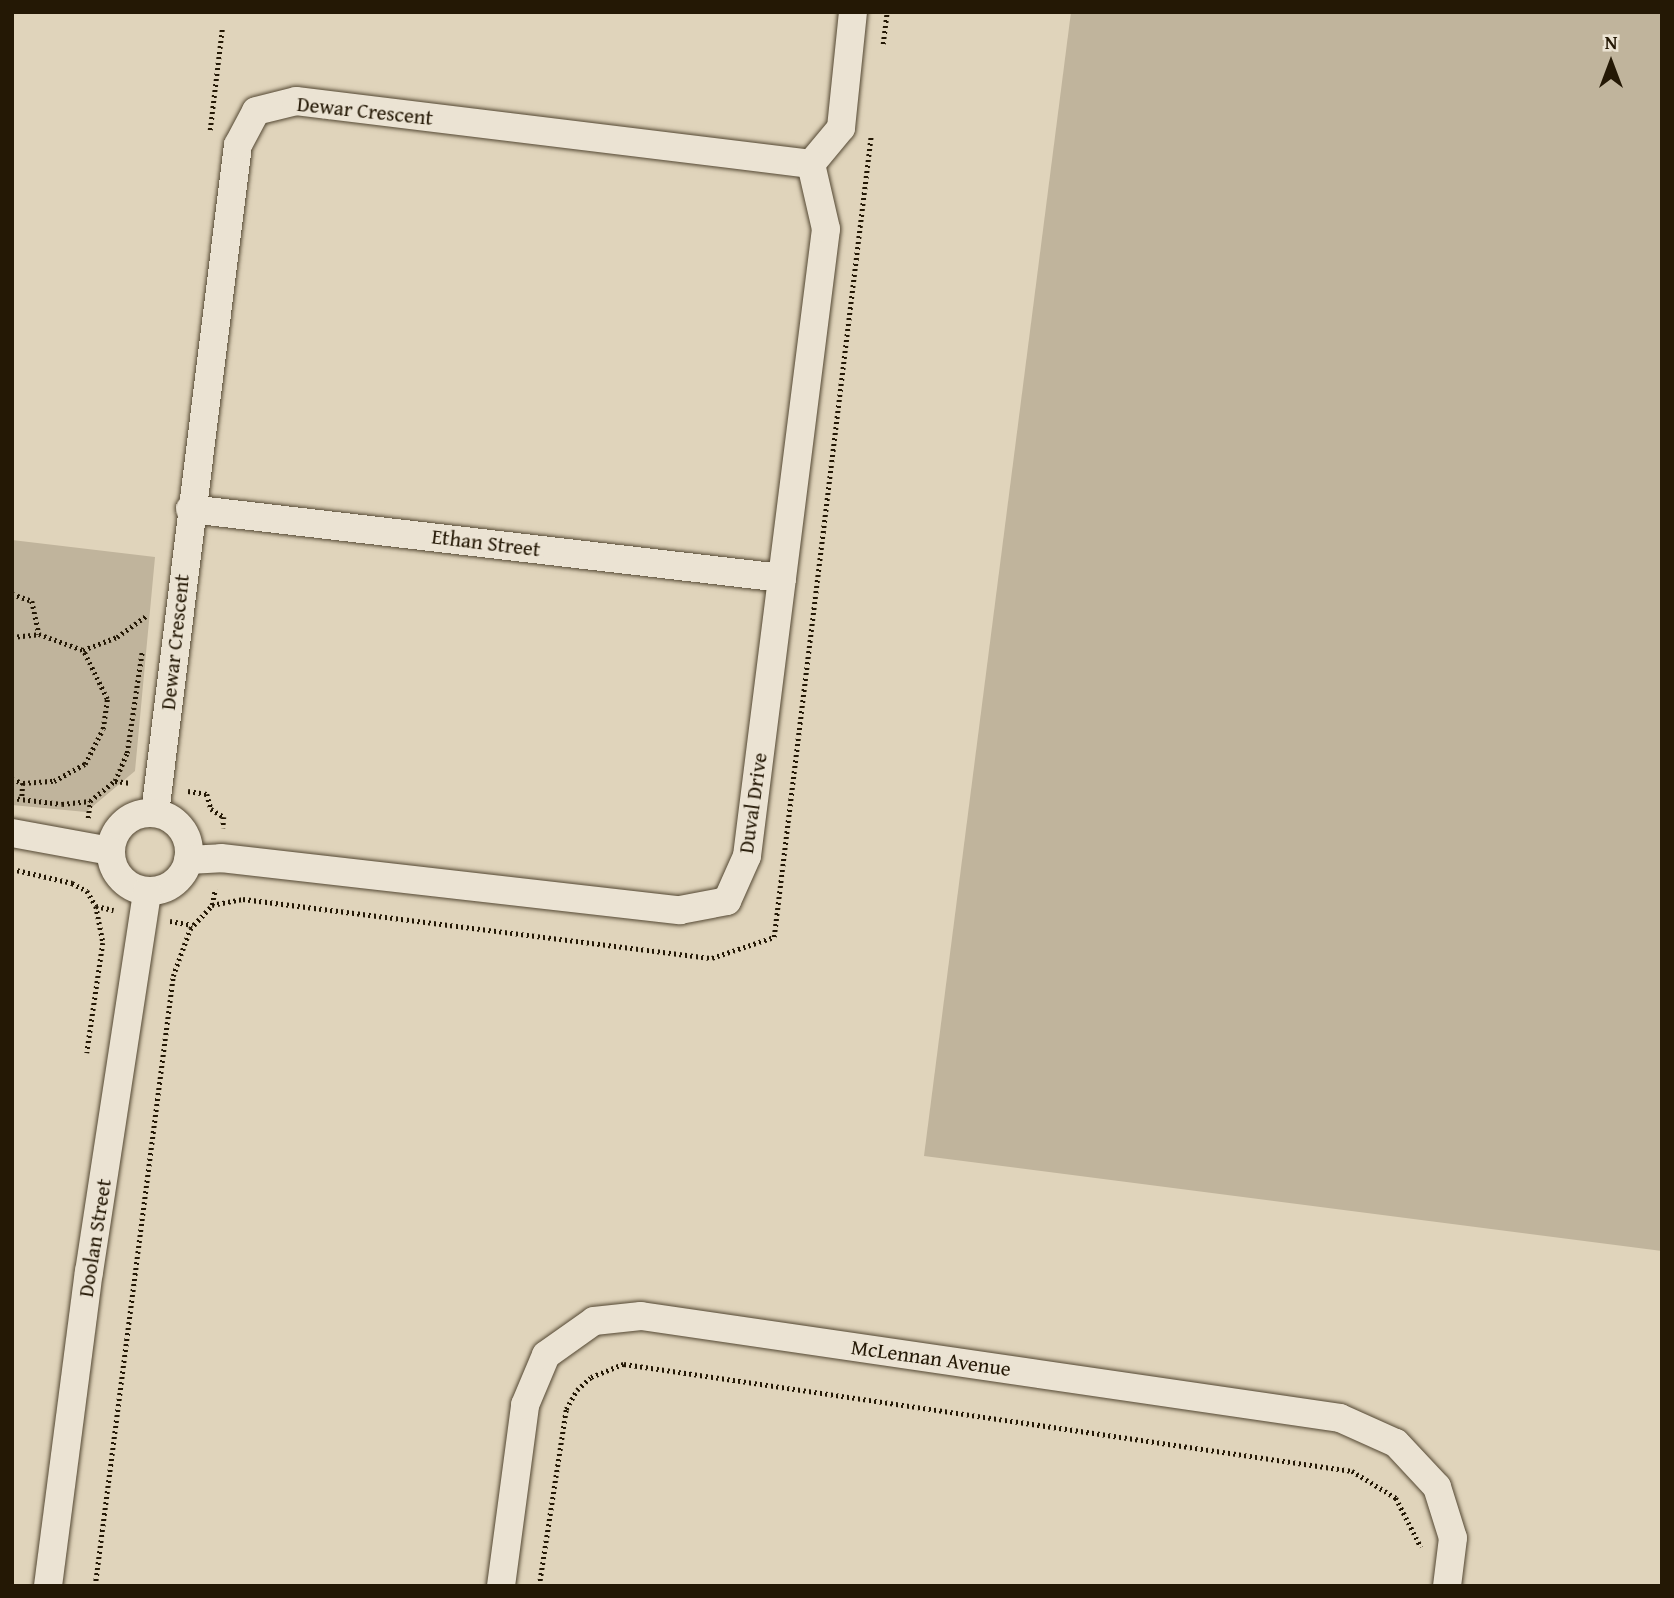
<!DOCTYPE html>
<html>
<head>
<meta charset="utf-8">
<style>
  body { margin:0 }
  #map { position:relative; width:1674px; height:1598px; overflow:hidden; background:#e0d4bb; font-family:"Gentium Book Plus",serif }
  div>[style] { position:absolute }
  .green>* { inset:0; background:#c0b49c }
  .path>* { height:4.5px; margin-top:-2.25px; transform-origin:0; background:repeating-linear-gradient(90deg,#241805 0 2px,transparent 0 5.5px) }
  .roads { filter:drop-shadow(0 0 2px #534732) drop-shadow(0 0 2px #534732) }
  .minor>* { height:28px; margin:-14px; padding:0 14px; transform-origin:14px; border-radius:14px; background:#ebe3d3 }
  .minor>.ring { margin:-14px; padding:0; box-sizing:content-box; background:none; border:28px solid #ebe3d3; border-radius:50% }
  span { translate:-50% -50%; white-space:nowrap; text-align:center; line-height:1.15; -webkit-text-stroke:5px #ebe3d3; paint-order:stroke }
  .street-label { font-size:21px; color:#241805 }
  .frame { position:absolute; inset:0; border:14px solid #241805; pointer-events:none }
  .north { position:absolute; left:1576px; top:28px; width:70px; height:70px; -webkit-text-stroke:5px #ebe3d3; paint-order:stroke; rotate:0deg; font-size:19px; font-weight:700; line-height:28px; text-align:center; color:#241805 }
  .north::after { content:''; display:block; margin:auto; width:24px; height:32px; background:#241805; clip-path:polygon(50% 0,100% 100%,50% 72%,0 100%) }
</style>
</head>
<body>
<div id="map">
  <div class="green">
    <div style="clip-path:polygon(1071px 12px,1662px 12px,1662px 1251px,924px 1156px)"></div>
    <div style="clip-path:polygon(12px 540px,155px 557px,135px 771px,86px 812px,12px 805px)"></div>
  </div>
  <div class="path">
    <div style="left:883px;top:44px;width:32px;rotate:-83deg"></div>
    <div style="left:210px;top:130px;width:102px;rotate:-83.2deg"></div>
    <div style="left:12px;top:594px;width:21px;rotate:19deg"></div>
    <div style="left:32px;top:601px;width:34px;rotate:78deg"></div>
    <div style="left:12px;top:637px;width:27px;rotate:-6deg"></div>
    <div style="left:39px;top:634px;width:47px;rotate:20deg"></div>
    <div style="left:12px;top:779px;width:12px;rotate:20deg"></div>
    <div style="left:23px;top:783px;width:16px;rotate:94deg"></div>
    <div style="left:115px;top:781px;width:30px;rotate:-67deg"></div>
    <div style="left:127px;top:753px;width:102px;rotate:-81.6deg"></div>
    <div style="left:23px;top:783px;width:31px;rotate:-4deg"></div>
    <div style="left:54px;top:781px;width:35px;rotate:-29deg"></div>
    <div style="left:85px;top:764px;width:39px;rotate:-63deg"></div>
    <div style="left:103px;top:729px;width:30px;rotate:-82deg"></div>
    <div style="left:107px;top:699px;width:55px;rotate:-116.1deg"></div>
    <div style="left:83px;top:650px;width:36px;rotate:-21deg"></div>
    <div style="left:117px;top:637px;width:37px;rotate:-36deg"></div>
    <div style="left:188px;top:791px;width:19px;rotate:9deg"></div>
    <div style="left:207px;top:794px;width:16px;rotate:75deg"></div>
    <div style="left:211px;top:809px;width:15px;rotate:32deg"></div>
    <div style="left:224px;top:817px;width:11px;rotate:95deg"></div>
    <div style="left:12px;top:798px;width:50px;rotate:6.8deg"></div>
    <div style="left:62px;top:804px;width:28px;rotate:-6deg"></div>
    <div style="left:90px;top:801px;width:32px;rotate:-39deg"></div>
    <div style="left:115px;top:781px;width:16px;rotate:7deg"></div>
    <div style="left:88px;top:818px;width:17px;rotate:-83deg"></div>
    <div style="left:12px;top:869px;width:62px;rotate:13.1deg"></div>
    <div style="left:72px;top:883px;width:17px;rotate:28deg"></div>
    <div style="left:87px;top:891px;width:17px;rotate:59deg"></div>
    <div style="left:96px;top:906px;width:38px;rotate:79deg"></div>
    <div style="left:103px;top:943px;width:111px;rotate:98.3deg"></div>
    <div style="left:212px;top:905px;width:16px;rotate:-79deg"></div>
    <div style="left:96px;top:906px;width:18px;rotate:13deg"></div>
    <div style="left:170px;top:921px;width:23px;rotate:10deg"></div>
    <div style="left:95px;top:1586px;width:615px;rotate:-82.71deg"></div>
    <div style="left:173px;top:976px;width:50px;rotate:-70.1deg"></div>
    <div style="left:190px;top:929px;width:33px;rotate:-47deg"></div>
    <div style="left:212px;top:905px;width:32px;rotate:-11deg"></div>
    <div style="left:243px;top:899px;width:473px;rotate:7.2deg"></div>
    <div style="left:712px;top:958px;width:65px;rotate:-18.7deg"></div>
    <div style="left:774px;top:937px;width:807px;rotate:-83.1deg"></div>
    <div style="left:539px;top:1586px;width:179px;rotate:-81.3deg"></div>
    <div style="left:566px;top:1409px;width:22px;rotate:-60deg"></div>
    <div style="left:577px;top:1390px;width:19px;rotate:-43deg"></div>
    <div style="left:591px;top:1377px;width:35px;rotate:-22deg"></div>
    <div style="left:624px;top:1364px;width:736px;rotate:8.36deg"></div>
    <div style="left:1352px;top:1471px;width:52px;rotate:31.5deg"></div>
    <div style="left:1396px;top:1498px;width:55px;rotate:63deg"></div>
  </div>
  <div class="roads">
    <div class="minor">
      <div style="left:811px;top:164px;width:47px;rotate:-50.2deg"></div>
      <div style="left:841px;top:128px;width:117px;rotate:-84.1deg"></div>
      <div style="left:190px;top:509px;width:596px;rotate:6.65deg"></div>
      <div style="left:155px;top:813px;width:673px;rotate:-82.92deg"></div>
      <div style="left:238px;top:145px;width:38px;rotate:-62deg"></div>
      <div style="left:256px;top:111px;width:41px;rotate:-14deg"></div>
      <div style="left:296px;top:101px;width:519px;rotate:6.97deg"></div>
      <div class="ring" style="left:111px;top:813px;width:50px;height:50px"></div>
      <div style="left:12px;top:833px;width:100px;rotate:10.4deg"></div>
      <div style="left:188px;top:860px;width:33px;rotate:-3deg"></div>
      <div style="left:221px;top:858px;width:462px;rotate:6.5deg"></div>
      <div style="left:680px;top:910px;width:48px;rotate:-10.8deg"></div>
      <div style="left:727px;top:901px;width:49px;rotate:-66deg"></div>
      <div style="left:747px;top:856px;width:632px;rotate:-82.82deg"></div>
      <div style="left:826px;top:229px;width:67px;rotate:-103deg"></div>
      <div style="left:48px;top:1586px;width:317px;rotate:-82.6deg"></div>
      <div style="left:89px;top:1272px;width:385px;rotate:-81.3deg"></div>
      <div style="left:501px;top:1586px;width:183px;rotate:-82.4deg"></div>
      <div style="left:525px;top:1405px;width:54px;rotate:-67.2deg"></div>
      <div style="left:546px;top:1355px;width:59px;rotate:-35.3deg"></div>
      <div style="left:594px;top:1321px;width:47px;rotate:-6.1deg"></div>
      <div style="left:641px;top:1316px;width:706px;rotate:8.3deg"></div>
      <div style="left:1340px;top:1418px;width:61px;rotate:24.1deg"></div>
      <div style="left:1396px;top:1443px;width:60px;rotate:47deg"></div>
      <div style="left:1437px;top:1487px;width:53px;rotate:72.6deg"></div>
      <div style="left:1453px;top:1538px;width:48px;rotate:97.1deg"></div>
    </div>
  </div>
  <div class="street-label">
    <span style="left:365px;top:111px;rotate:6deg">Dewar Crescent</span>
    <span style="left:486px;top:543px;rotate:7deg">Ethan Street</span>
    <span style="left:175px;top:642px;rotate:-84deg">Dewar Crescent</span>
    <span style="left:753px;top:803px;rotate:-82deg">Duval Drive</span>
    <span style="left:95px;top:1238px;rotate:-81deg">Doolan Street</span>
    <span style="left:931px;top:1358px;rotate:8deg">McLennan Avenue</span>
  </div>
  <div class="frame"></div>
  <div class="north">N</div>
</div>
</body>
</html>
